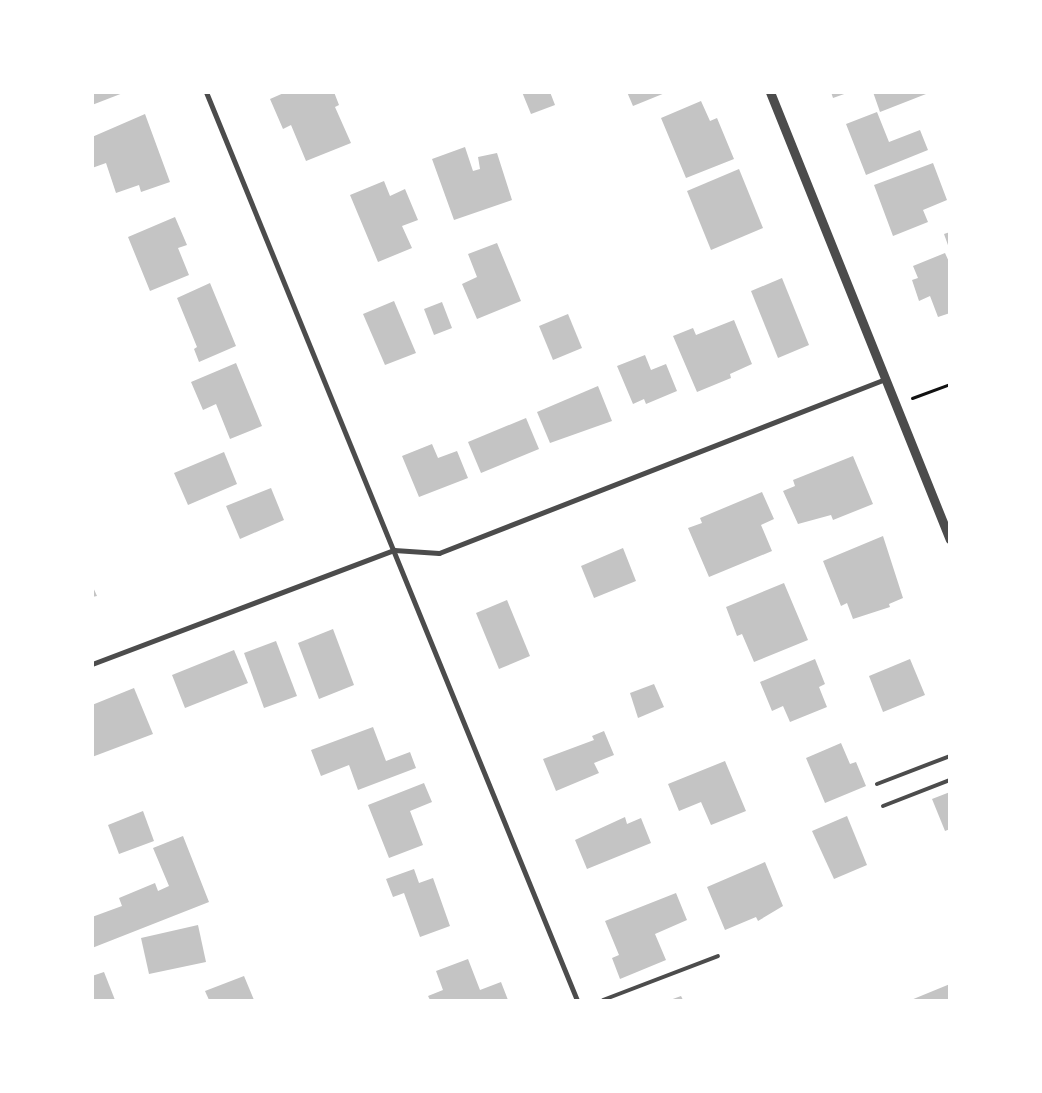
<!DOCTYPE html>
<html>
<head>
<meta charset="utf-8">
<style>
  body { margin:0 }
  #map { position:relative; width:1042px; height:1093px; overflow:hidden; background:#fff; font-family:"Asap Condensed",sans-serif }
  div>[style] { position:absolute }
  .building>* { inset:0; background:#c4c4c4 }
  .path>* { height:3px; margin:-1.5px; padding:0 1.5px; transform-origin:1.5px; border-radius:1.5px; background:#111 }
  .service>* { height:4px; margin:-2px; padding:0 2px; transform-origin:2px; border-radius:2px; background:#4c4c4c }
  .minor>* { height:5px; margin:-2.5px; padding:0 2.5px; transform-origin:2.5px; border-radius:2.5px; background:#4c4c4c }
  .tertiary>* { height:9px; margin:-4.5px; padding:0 4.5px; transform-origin:4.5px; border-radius:4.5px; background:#4c4c4c }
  span { translate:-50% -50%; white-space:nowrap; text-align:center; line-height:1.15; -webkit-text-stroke:4px #fff; paint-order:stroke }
  .frame { position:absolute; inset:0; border:94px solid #fff; pointer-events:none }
</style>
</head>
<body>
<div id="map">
  <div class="building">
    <div style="clip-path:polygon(92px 92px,123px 92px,123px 93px,92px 105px)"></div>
    <div style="clip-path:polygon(286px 92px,334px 92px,339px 105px,335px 107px,351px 143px,306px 161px,291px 125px,283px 129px,270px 99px)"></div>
    <div style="clip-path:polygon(522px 92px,550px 92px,555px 105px,531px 114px)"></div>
    <div style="clip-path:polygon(627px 92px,665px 92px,665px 93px,633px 106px)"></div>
    <div style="clip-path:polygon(831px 92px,847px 92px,847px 93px,833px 98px)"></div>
    <div style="clip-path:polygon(873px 92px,926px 92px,926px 94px,880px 112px)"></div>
    <div style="clip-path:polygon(701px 101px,710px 121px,717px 118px,734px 159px,686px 178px,661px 118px)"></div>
    <div style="clip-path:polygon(877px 112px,889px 142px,920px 130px,928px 150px,866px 175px,846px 124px)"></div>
    <div style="clip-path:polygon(145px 114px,170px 182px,141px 192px,139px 185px,116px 193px,106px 163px,92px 168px,92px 137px)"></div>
    <div style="clip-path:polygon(465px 147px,473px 171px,480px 169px,478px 157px,497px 153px,512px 200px,454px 220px,432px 159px)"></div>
    <div style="clip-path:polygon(933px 163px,947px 200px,923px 210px,928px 222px,893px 236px,874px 185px)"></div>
    <div style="clip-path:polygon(739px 169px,763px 228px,711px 250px,687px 191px)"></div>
    <div style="clip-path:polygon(384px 181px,390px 196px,405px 189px,418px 220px,402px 226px,412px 248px,378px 262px,350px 195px)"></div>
    <div style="clip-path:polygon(175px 217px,187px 245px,178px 248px,189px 275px,150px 291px,128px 237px)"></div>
    <div style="clip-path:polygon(950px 232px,950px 248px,949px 248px,944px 234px)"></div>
    <div style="clip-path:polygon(497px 243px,521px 301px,477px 319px,462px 284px,477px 277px,468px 254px)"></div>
    <div style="clip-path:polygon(945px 253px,950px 264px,950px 313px,938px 317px,930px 296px,919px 301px,912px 280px,918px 278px,913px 266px)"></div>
    <div style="clip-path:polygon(782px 278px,809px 345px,778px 358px,751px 291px)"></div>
    <div style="clip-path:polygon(210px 283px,236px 346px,199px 362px,194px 349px,197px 347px,177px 298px)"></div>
    <div style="clip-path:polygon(394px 301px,416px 353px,385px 365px,363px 314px)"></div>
    <div style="clip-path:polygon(442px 302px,452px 328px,434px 335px,424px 309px)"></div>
    <div style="clip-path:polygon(568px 314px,582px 348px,553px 360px,539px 326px)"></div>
    <div style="clip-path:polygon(734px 320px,752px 364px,730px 374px,731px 378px,697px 392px,673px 336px,693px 328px,696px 335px)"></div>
    <div style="clip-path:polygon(645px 355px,651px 370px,666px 364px,677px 391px,646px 404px,644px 399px,633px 404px,617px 366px)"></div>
    <div style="clip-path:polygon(236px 363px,262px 426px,230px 439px,216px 404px,203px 410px,191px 382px)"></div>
    <div style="clip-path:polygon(598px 386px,612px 421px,550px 443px,537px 412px)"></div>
    <div style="clip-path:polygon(526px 418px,539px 449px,481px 473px,468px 442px)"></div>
    <div style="clip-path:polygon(432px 444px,438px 458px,457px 451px,468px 478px,419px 497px,402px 456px)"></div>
    <div style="clip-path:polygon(224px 452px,237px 484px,188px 505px,174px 473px)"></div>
    <div style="clip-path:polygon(853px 456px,873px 504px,833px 520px,831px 515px,798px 524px,783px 491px,795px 486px,793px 480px)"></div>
    <div style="clip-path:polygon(271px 488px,284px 520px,240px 539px,226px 506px)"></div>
    <div style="clip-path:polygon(762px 492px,774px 519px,761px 525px,772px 551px,709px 577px,688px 528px,702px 523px,700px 518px)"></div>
    <div style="clip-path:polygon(883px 536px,903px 598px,889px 604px,890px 607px,853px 619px,847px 603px,841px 606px,823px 561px)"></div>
    <div style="clip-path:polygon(623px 548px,636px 581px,594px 598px,581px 566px)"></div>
    <div style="clip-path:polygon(784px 583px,808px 640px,754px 662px,742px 634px,737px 636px,726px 607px)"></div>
    <div style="clip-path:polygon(92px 585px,97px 596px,92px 597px)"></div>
    <div style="clip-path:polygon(507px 600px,530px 656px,499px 669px,476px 613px)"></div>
    <div style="clip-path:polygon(333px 629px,354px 685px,319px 699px,298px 643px)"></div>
    <div style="clip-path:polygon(276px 641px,297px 696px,264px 708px,244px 653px)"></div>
    <div style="clip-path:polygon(234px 650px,248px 683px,185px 708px,172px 675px)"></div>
    <div style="clip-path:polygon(815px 659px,825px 684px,819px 687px,827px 707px,790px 722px,783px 706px,772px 711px,760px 682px)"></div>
    <div style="clip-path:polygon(910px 659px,925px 695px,883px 712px,869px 676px)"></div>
    <div style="clip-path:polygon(654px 684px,664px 707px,638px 718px,630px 693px)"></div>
    <div style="clip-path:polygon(134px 688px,153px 734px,92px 757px,92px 705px)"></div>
    <div style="clip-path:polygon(373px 727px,386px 761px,410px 752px,416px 768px,358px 790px,349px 765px,321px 776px,311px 750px)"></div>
    <div style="clip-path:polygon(604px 731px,614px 755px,594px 763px,599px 773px,556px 791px,543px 759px,594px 740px,592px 736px)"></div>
    <div style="clip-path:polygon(841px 743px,850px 764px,856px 762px,866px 786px,825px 803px,806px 758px)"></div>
    <div style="clip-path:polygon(725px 761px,746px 811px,711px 825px,701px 802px,679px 811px,668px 784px)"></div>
    <div style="clip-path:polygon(424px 783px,432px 802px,410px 811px,423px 845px,389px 858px,368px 805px)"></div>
    <div style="clip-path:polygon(950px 792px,950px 829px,945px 831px,932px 799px)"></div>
    <div style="clip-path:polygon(143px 811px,154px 841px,119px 854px,108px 825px)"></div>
    <div style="clip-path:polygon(847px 816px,867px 865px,834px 879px,812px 831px)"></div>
    <div style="clip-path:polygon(625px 817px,627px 824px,641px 818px,651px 843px,587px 869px,575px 840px)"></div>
    <div style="clip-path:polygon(183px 836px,209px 902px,92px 948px,92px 917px,122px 906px,119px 898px,155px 883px,158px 891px,169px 886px,153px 848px)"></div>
    <div style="clip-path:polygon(765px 862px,783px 906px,758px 921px,756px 917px,725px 930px,707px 887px)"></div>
    <div style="clip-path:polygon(414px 869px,419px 883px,433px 878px,450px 926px,420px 937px,404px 893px,393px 897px,386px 879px)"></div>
    <div style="clip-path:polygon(676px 893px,687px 920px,655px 934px,666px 960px,620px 979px,612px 958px,619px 955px,605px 921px)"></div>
    <div style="clip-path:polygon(198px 925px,206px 962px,149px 974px,141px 938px)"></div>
    <div style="clip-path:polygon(468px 959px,480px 990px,501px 982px,508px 1000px,430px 1000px,428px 996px,443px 990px,436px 971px)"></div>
    <div style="clip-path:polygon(104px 972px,115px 1000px,92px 1000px,92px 976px)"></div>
    <div style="clip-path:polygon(244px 976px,254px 1000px,209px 1000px,205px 991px)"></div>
    <div style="clip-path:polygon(950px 984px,950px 1000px,911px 1000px)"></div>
    <div style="clip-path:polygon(681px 996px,683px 1000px,670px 1000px)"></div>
  </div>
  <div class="path">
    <div style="left:912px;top:398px;width:40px;rotate:-20.2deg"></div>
  </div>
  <div class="service">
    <div style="left:877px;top:784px;width:78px;rotate:-21deg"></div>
    <div style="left:883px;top:806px;width:72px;rotate:-21.2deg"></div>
    <div style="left:603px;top:1000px;width:123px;rotate:-20.9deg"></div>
  </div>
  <div class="minor">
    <div style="left:206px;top:92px;width:981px;rotate:67.78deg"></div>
    <div style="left:92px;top:664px;width:323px;rotate:-20.7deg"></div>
    <div style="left:394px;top:550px;width:45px;rotate:3.8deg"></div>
    <div style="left:439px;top:553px;width:479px;rotate:-21.3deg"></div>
  </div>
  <div class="tertiary">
    <div style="left:770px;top:92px;width:482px;rotate:68.1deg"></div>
  </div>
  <div class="frame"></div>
</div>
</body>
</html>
